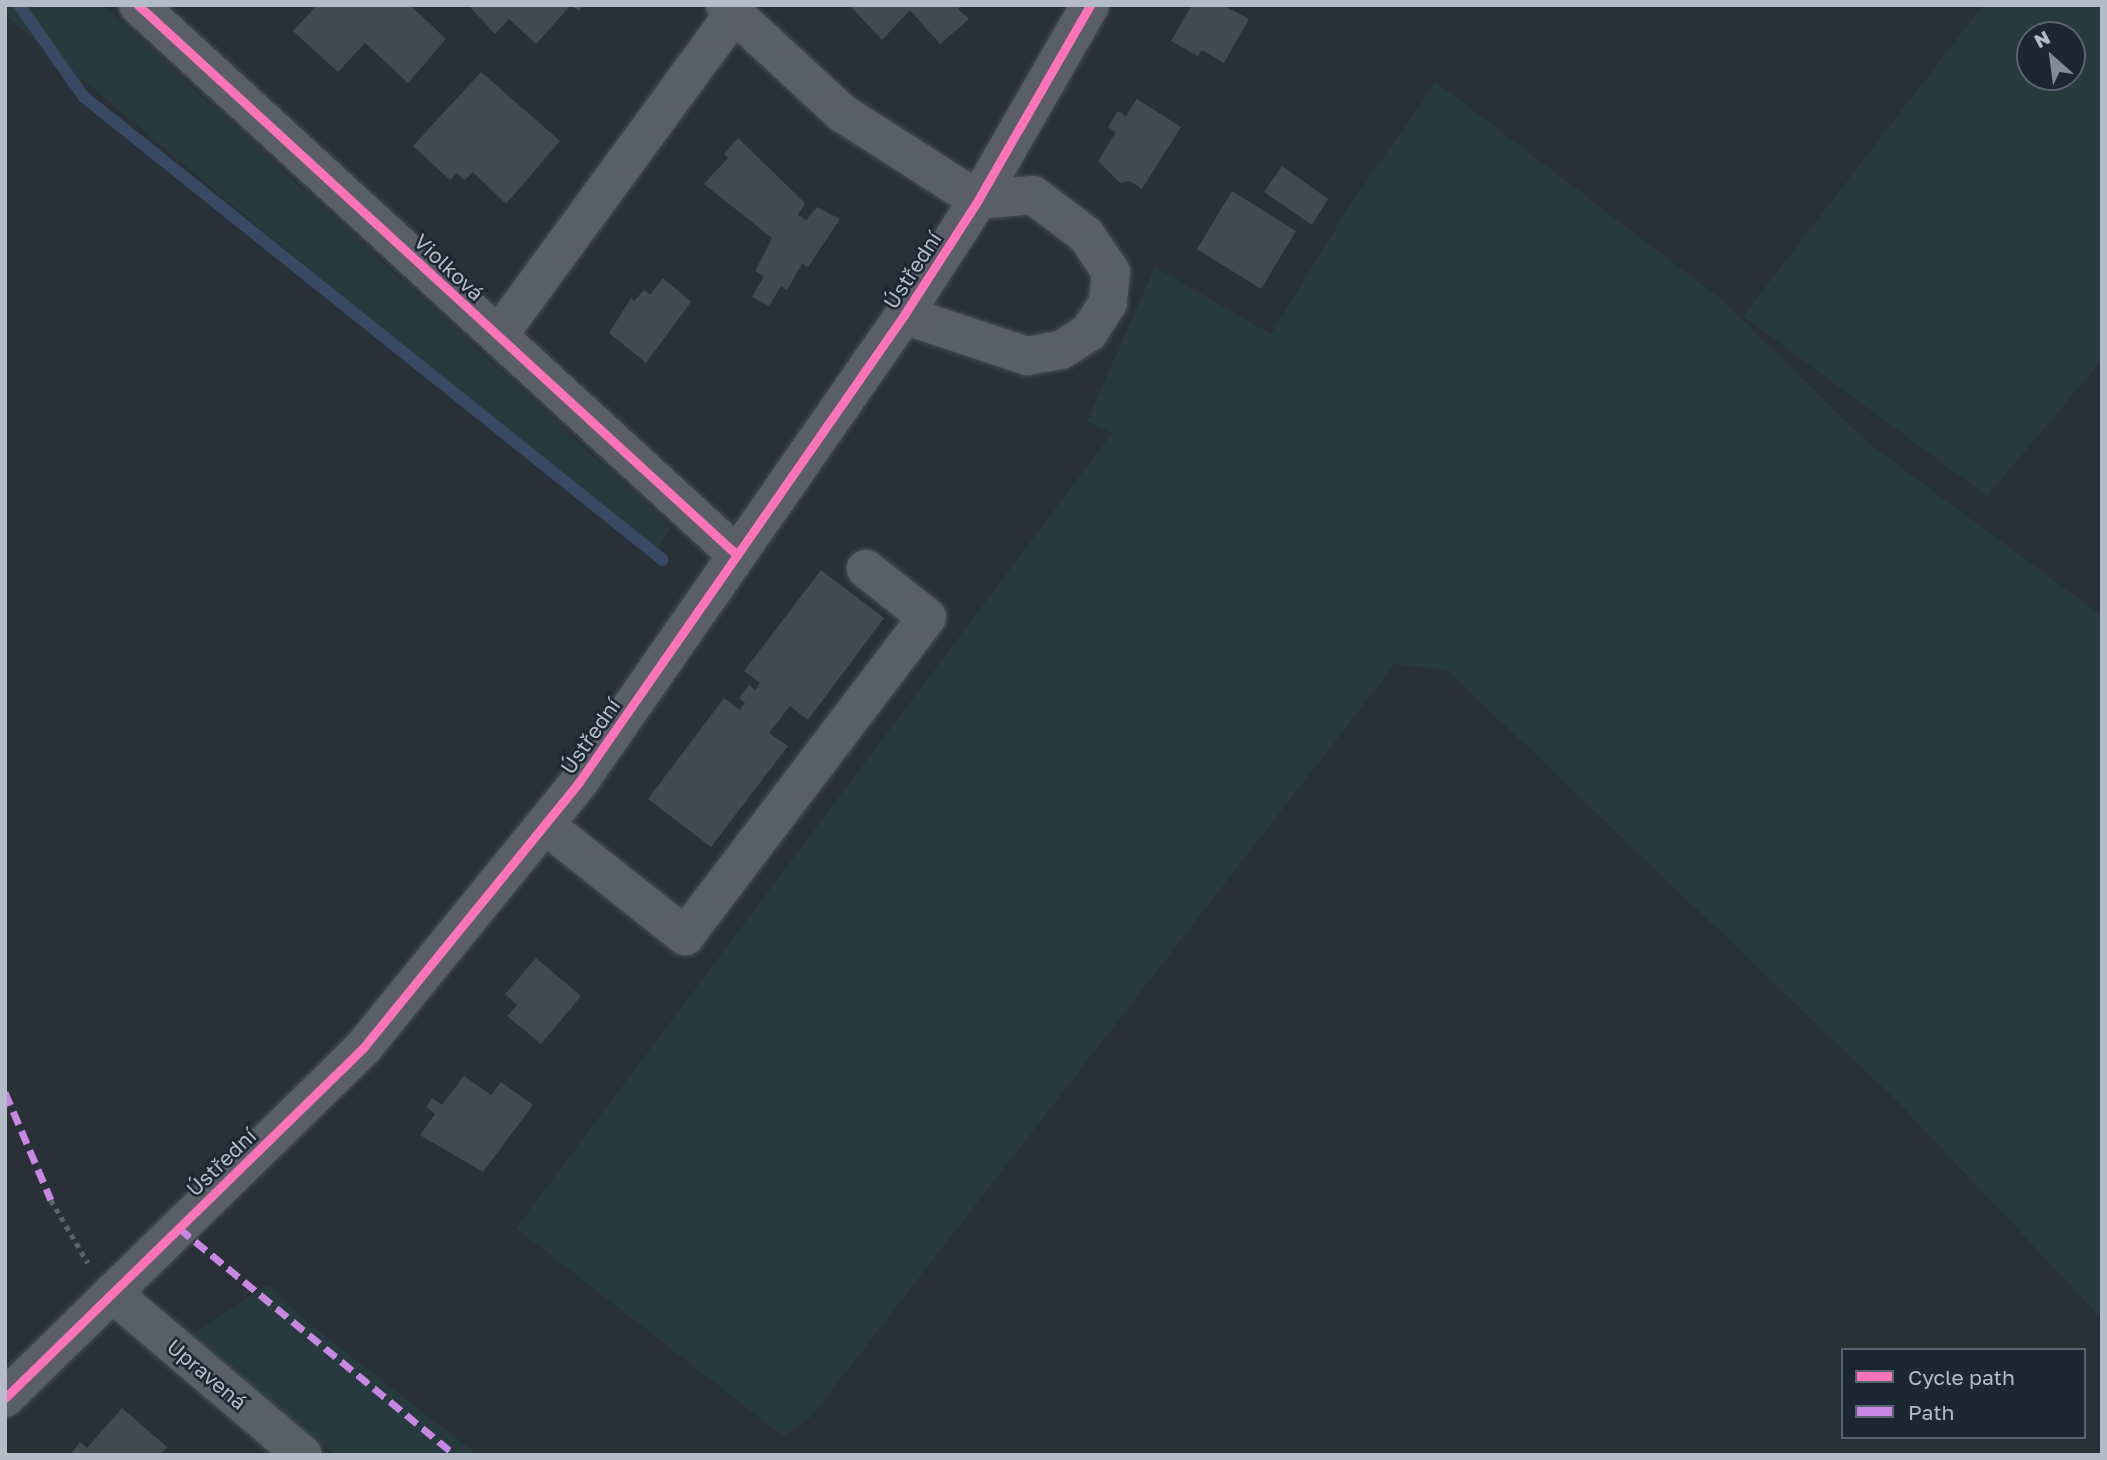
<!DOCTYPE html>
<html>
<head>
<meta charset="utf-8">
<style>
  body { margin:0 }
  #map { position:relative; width:2107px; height:1460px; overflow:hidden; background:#2a3038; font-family:"Golos Text",sans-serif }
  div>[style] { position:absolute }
  .green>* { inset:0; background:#273a3e }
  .stream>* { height:12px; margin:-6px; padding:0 6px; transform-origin:6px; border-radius:6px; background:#384963 }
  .building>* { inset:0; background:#444950 }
  .path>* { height:4.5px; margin-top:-2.25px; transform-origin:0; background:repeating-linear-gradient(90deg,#5d636a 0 5px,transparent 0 10px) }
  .roads { filter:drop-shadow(0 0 2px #484c53) drop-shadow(0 0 2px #484c53) }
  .minor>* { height:38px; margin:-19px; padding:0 19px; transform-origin:19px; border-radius:19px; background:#5a5e66 }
  .quiet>* { height:7px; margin-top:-3.5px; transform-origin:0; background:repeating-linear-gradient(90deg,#c787e3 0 14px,transparent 0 21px) }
  .cycleway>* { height:9px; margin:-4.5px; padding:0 4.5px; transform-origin:4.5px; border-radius:4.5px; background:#fb73b8 }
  span { translate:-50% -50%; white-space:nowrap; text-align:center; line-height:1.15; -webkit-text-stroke:5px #1d2633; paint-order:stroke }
  .street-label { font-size:21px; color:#b4bcc9 }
  .frame { position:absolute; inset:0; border:7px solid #b4bcc9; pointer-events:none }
  .legend { position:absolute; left:1841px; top:1348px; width:245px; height:91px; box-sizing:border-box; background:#1d2633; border:2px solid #59626f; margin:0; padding:9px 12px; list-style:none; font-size:21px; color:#b4bcc9 }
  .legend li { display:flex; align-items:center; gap:14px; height:35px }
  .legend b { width:35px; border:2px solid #59626f }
  .north { position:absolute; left:2016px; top:21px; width:70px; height:70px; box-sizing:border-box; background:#1d2633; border:2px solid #59626f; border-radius:50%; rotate:332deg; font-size:19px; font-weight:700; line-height:28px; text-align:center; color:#b4bcc9 }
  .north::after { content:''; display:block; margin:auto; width:24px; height:32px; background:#848b96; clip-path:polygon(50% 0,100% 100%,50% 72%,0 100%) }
</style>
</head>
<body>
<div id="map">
  <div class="green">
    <div style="clip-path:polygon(5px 5px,103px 5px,671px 527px,653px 557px,5px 15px)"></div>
    <div style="clip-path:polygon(evenodd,1983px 5px,2102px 5px,2102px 360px,1987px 496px,1743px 316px,1983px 5px,2030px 35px,2072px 35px,2072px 77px,2030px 77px,2030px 35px)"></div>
    <div style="clip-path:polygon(1436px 82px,1721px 299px,1867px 442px,2102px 616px,2102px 1319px,1898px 1102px,1447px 670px,1395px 664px,811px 1417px,783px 1436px,516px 1228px,1112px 433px,1087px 421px,1155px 267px,1271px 334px,1350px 205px)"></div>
    <div style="clip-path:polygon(268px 1285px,303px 1319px,478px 1455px,335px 1455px,191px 1335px)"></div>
  </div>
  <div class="stream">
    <div style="left:19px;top:5px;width:113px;rotate:54.8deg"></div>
    <div style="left:84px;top:97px;width:741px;rotate:38.65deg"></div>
  </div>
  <div class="building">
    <div style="clip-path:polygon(317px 5px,410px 5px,446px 39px,408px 83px,365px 43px,338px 72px,293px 31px)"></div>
    <div style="clip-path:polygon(468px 5px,582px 5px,580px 11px,570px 6px,536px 44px,509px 19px,495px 34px)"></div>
    <div style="clip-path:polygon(849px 5px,961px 5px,958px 9px,969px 19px,940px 44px,910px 10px,882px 40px)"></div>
    <div style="clip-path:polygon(1192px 5px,1222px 5px,1249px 19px,1224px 63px,1202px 50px,1198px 56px,1171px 41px)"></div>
    <div style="clip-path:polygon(481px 72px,560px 141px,506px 204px,473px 172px,465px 180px,457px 173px,450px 180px,413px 146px)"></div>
    <div style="clip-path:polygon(1137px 99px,1181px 127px,1142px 189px,1130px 181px,1120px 183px,1098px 161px,1116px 132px,1108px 127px,1118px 111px,1126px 116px)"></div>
    <div style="clip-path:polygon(738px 138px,805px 203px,798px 215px,806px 220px,817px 207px,840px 219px,808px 267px,802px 264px,787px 290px,781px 286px,769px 306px,752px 297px,764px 276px,755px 271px,772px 238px,704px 184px,728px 158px,724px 154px)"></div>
    <div style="clip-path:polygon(1282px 166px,1328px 199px,1312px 225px,1264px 192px)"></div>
    <div style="clip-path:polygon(1232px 191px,1296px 231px,1261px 289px,1197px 249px)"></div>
    <div style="clip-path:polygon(663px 278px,691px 302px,646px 363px,609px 333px,631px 298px,634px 301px,644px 290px,650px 295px)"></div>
    <div style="clip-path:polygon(821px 570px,884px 618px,808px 720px,790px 706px,769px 733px,788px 746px,711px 847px,648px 799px,724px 698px,740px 710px,745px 703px,739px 698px,749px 685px,755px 690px,760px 683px,744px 671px)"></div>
    <div style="clip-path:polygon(536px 958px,581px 996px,541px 1044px,507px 1016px,517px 1005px,505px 994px)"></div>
    <div style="clip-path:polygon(464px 1076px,491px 1095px,501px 1082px,533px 1105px,483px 1172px,420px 1135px,435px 1114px,426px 1107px,432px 1098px,442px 1105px)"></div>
    <div style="clip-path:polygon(122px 1408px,167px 1447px,160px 1455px,70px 1455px,80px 1442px,87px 1448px)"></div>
  </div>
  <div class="path">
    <div style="left:51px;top:1200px;width:73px;rotate:59.6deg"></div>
  </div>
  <div class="roads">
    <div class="minor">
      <div style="left:138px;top:5px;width:813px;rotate:42.56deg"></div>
      <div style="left:725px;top:5px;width:159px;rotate:42.7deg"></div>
      <div style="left:842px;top:113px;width:161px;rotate:32.6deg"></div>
      <div style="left:978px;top:200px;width:55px;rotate:-5.2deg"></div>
      <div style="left:1033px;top:195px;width:66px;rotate:37deg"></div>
      <div style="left:1086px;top:235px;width:45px;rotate:56deg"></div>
      <div style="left:1111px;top:272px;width:31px;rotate:96deg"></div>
      <div style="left:1108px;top:303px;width:35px;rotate:123deg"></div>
      <div style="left:1089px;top:332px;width:33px;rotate:147deg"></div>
      <div style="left:1061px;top:350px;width:35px;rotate:170deg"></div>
      <div style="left:1027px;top:356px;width:130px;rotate:-161.6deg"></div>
      <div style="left:498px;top:336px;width:399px;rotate:-53.8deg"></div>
      <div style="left:545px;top:825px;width:179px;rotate:38.4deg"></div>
      <div style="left:685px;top:936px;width:400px;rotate:-52.8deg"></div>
      <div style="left:927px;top:617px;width:78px;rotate:-141.8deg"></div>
      <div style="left:112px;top:1293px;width:250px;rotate:40.3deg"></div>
      <div style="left:5px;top:1398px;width:501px;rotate:-44.35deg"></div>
      <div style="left:363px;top:1048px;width:343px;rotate:-50.9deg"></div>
      <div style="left:579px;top:782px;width:569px;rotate:-55.16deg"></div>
      <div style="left:904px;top:315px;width:137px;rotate:-57.2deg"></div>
      <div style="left:978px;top:200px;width:225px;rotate:-60.1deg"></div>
    </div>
  </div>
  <div class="quiet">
    <div style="left:5px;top:1092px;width:117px;rotate:66.9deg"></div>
    <div style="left:179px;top:1228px;width:357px;rotate:39.4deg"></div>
  </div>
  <div class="cycleway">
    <div style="left:138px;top:5px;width:813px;rotate:42.56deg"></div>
    <div style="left:5px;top:1398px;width:501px;rotate:-44.35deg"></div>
    <div style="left:363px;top:1048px;width:343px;rotate:-50.9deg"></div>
    <div style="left:579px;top:782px;width:569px;rotate:-55.16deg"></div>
    <div style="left:904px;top:315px;width:137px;rotate:-57.2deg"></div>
    <div style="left:978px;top:200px;width:225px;rotate:-60.1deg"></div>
  </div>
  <div class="street-label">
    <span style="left:449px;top:267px;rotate:43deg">Violková</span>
    <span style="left:912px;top:270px;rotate:-57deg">Ústřední</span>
    <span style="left:590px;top:736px;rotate:-55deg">Ústřední</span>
    <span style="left:221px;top:1162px;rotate:-44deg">Ústřední</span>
    <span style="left:207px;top:1374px;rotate:40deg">Upravená</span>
  </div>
  <div class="frame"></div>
  <ul class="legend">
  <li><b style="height:9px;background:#fb73b8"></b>Cycle path</li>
  <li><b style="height:9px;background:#c787e3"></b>Path</li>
  </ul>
  <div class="north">N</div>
</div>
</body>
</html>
